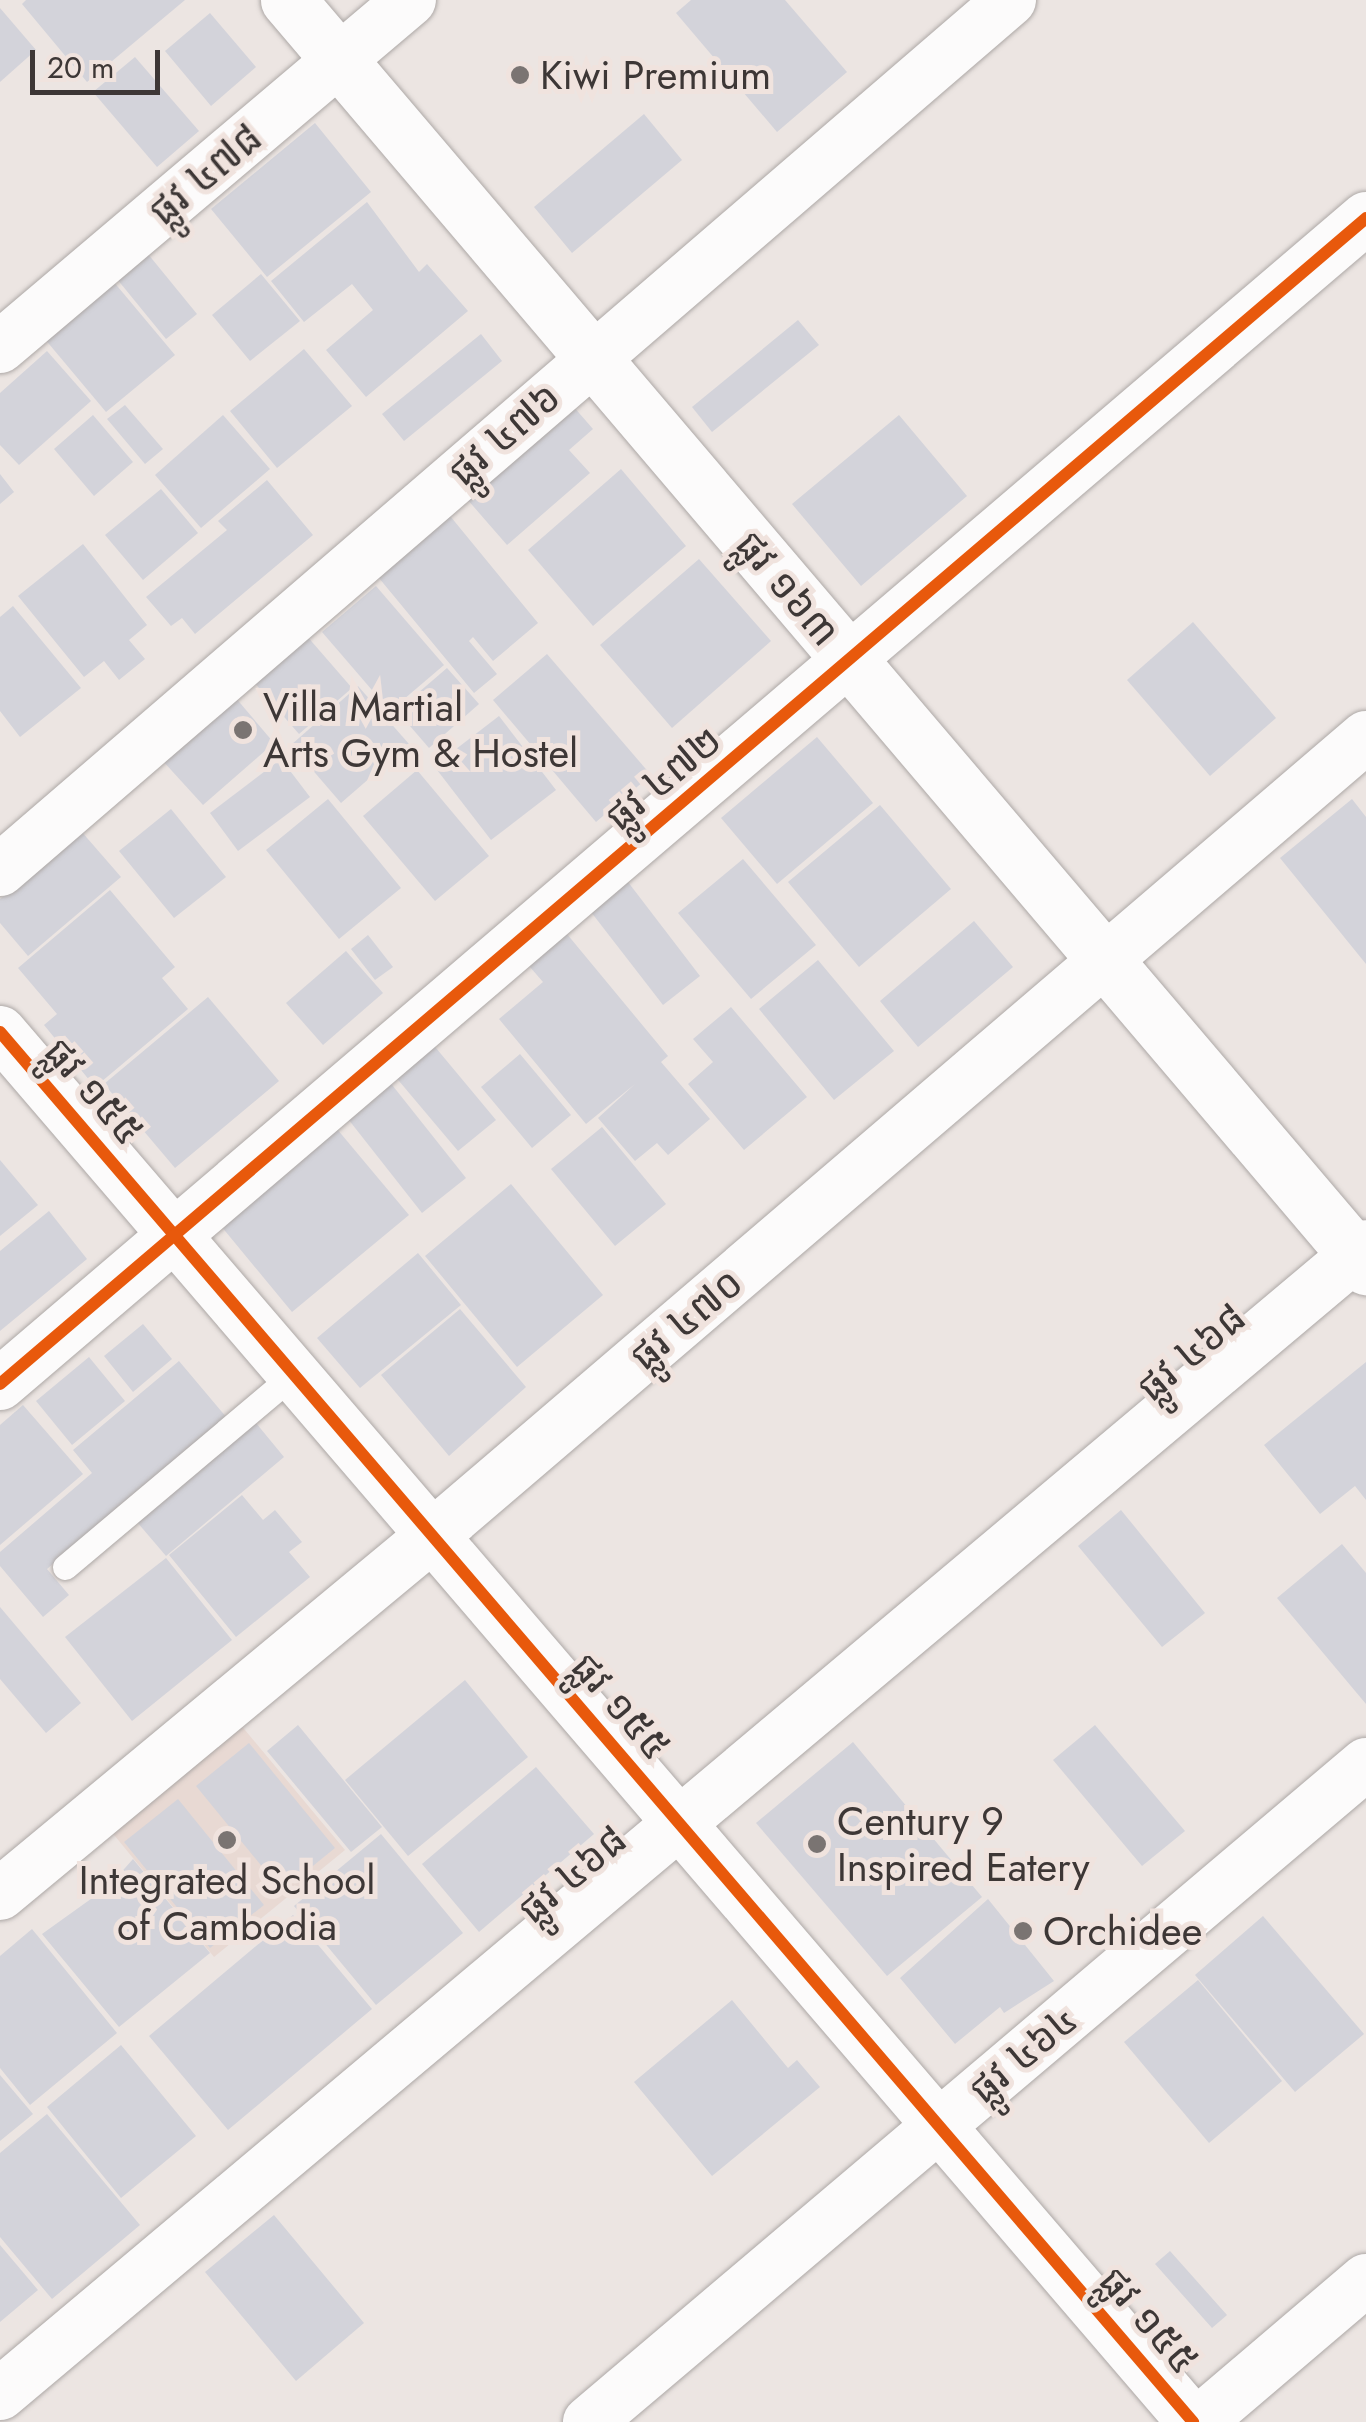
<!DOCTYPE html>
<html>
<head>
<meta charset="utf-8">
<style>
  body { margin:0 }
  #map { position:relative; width:1366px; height:2422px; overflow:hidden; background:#ece5e2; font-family:Jost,"Noto Sans Khmer",sans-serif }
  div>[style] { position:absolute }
  .built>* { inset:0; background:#e8d9d3 }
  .building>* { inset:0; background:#d3d3da }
  .roads { filter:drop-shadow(0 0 2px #ada8a6) drop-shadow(0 0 2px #ada8a6) }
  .service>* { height:25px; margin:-12.5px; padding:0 12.5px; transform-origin:12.5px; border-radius:12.5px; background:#fcfbfb }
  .minor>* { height:52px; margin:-26px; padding:0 26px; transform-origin:26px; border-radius:26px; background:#fcfbfb }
  .tertiary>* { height:55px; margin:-27.5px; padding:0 27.5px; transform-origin:27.5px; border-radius:27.5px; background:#fcfbfb }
  .cycleway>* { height:12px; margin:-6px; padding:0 6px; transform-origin:6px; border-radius:6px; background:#e8590c }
  .dots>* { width:28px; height:28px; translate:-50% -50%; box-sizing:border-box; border:5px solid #f0e3de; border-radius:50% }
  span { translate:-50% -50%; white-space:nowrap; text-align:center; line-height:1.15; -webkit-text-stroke:10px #f0e3de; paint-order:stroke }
  .poi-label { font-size:40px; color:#3d3736 }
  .left { translate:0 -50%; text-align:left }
  .street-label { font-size:40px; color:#3d3736 }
  .scale { position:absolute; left:30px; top:50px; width:130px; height:45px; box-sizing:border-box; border:5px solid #3d3736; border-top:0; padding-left:12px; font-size:30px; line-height:35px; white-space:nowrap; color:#3d3736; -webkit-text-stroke:8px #f0e3de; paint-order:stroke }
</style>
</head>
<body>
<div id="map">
  <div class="built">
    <div style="clip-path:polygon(240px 1724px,345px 1850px,214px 1957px,110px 1830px)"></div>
  </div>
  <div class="building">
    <div style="clip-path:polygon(26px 0,185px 0,87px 82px,22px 4px)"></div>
    <div style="clip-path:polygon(691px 0,785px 0,847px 72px,777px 132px,676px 13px)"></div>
    <div style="clip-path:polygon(0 8px,36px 50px,0 82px)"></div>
    <div style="clip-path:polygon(210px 13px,256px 67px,211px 106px,165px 51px)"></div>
    <div style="clip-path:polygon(135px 57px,199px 131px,157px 167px,93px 92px)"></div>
    <div style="clip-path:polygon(644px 114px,682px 160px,572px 253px,534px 207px)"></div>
    <div style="clip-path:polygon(315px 123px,371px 192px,267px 277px,211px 209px)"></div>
    <div style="clip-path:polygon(367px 202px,419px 272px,427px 264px,468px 311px,366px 397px,326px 350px,373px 310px,352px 284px,304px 322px,271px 281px)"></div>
    <div style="clip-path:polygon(148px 254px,197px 314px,166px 339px,117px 279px)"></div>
    <div style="clip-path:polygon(261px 274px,300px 321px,250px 361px,212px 315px)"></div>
    <div style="clip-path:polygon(113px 281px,175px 355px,106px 412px,44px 338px)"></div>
    <div style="clip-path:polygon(798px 320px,819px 345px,712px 432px,692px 407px)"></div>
    <div style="clip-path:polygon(481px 334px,502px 361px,404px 441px,382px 414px)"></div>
    <div style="clip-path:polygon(304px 349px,352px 406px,277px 468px,230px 411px)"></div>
    <div style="clip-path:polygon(47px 351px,91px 401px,19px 465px,0 445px,0 393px)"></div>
    <div style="clip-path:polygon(566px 398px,593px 429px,569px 450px,590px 473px,507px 545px,460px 491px)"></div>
    <div style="clip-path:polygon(125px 405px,163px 449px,145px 464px,107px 419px)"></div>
    <div style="clip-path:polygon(93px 415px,133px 462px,94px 496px,54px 449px)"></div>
    <div style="clip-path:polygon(223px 415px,270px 469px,201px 528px,155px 475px)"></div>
    <div style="clip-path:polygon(899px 415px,967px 496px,861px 586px,792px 504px)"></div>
    <div style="clip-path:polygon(621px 469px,686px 546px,593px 626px,528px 550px)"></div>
    <div style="clip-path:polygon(0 474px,14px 492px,0 504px)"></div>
    <div style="clip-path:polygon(267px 480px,313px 535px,195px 634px,182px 618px,171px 626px,146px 597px,227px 530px,218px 521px)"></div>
    <div style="clip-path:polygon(161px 489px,198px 533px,143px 580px,105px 535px)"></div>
    <div style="clip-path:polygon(446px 511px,538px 623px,493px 661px,473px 637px,469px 641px,497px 674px,474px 693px,374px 572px)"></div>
    <div style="clip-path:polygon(83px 544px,147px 625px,129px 640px,145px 659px,119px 680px,104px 661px,84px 677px,18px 596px)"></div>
    <div style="clip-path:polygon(699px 559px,771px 641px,672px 728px,600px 645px)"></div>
    <div style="clip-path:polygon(376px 586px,444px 665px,390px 711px,322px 632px)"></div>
    <div style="clip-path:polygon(13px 606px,81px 688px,20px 737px,0 711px,0 617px)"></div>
    <div style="clip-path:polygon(1193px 622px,1276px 718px,1210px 776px,1127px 680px)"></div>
    <div style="clip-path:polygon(306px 635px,352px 688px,299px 734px,253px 681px)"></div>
    <div style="clip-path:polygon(547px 654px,651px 775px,596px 822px,493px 700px)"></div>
    <div style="clip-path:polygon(447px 668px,479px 704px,429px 748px,397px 711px)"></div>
    <div style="clip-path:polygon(358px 686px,409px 744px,341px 803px,291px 745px)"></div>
    <div style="clip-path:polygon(235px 697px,274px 743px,203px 805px,162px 760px)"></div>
    <div style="clip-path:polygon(499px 716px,556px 790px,491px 840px,434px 766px)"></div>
    <div style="clip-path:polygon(817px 737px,873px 803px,777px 884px,721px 818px)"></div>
    <div style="clip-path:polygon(281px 759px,310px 797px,238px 851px,210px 813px)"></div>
    <div style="clip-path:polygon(417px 770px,489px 856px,435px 901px,363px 816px)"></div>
    <div style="clip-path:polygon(328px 799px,401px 888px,339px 939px,266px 850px)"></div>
    <div style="clip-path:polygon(1352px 799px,1366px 817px,1366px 964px,1280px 858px)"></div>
    <div style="clip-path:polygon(880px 805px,951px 889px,859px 967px,788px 882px)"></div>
    <div style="clip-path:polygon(171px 809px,226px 877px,174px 918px,119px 851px)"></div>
    <div style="clip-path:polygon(81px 831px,121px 877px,28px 956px,0 923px,0 899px)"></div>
    <div style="clip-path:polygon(743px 859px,816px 945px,751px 999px,678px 913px)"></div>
    <div style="clip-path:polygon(628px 882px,700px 976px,663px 1005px,591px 912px)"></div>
    <div style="clip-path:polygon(110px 890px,175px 967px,162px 978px,188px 1009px,95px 1087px,44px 1025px,57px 1014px,18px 968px)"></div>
    <div style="clip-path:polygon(974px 921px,1013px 967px,918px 1047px,880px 1001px)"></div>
    <div style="clip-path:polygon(562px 928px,668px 1056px,661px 1062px,710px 1119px,668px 1155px,657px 1143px,635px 1161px,598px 1118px,635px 1084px,586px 1124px,499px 1019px,543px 982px,523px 959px)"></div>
    <div style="clip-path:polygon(368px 935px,393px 967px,375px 980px,351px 949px)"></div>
    <div style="clip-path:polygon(346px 951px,383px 993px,323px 1045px,286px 1003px)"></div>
    <div style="clip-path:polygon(818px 960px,894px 1051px,834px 1100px,759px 1009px)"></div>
    <div style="clip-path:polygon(208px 997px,279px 1081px,175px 1168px,104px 1084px)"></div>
    <div style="clip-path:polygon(731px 1007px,807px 1097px,744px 1150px,688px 1084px,713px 1062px,693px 1039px)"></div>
    <div style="clip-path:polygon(421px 1030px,496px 1120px,458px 1151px,383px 1062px)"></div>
    <div style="clip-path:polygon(520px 1054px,571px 1115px,532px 1148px,481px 1087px)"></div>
    <div style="clip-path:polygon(385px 1076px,466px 1178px,422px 1213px,341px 1110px)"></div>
    <div style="clip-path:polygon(602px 1127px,666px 1204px,615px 1246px,551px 1169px)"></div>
    <div style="clip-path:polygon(337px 1129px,409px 1215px,292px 1312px,221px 1226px)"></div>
    <div style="clip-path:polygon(0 1160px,38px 1205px,0 1236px)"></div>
    <div style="clip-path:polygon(511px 1184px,603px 1295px,517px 1367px,425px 1256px)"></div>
    <div style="clip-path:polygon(49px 1211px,87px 1259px,0 1331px,0 1251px)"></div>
    <div style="clip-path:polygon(418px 1253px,461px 1305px,360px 1388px,317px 1338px)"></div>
    <div style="clip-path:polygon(460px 1309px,526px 1387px,449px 1456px,381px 1375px)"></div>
    <div style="clip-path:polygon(143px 1324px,172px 1359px,133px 1392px,104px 1356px)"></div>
    <div style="clip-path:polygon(89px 1357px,125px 1401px,72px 1445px,36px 1401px)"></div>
    <div style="clip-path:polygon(179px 1361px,227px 1418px,47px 1569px,69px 1595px,43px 1617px,0 1566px,0 1552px,92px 1473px,73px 1450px)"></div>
    <div style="clip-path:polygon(1366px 1362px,1366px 1500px,1355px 1486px,1320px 1514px,1264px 1445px)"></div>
    <div style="clip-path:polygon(23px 1405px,83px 1474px,0 1545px,0 1425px)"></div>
    <div style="clip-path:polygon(256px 1423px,284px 1457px,166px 1556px,137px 1522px)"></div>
    <div style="clip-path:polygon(242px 1495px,263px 1520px,275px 1510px,302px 1542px,289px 1552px,310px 1577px,236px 1637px,169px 1555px)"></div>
    <div style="clip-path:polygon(1121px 1510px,1205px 1613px,1162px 1647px,1078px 1546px)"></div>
    <div style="clip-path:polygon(1342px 1544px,1366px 1573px,1366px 1704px,1277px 1598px)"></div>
    <div style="clip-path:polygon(166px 1558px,232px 1640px,132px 1721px,65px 1637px)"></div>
    <div style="clip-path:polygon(0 1607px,81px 1703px,46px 1733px,0 1679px)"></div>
    <div style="clip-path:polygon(465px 1680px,528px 1757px,408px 1856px,345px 1780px)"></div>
    <div style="clip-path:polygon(298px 1725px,382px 1827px,351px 1852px,267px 1751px)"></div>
    <div style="clip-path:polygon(1095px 1725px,1185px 1831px,1142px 1866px,1053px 1760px)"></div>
    <div style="clip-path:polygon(853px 1742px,982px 1897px,887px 1976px,756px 1823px)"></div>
    <div style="clip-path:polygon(249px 1743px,335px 1848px,282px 1891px,196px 1786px)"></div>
    <div style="clip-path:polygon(536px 1767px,594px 1834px,479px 1932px,422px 1864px)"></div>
    <div style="clip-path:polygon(178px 1799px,264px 1905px,210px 1948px,124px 1842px)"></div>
    <div style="clip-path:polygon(381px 1834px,463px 1933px,376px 2005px,294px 1906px)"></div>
    <div style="clip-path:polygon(133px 1859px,210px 1953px,119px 2027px,42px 1934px,109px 1886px)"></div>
    <div style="clip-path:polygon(988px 1899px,1054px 1981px,1004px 2013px,1000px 2007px,955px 2044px,900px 1978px)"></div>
    <div style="clip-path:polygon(293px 1915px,372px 2009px,228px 2130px,149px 2036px)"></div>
    <div style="clip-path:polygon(1263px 1916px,1364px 2034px,1295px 2092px,1195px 1975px)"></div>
    <div style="clip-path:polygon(32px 1929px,117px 2033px,30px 2105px,0 2068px,0 1956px)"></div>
    <div style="clip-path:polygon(1198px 1980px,1282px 2081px,1209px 2143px,1124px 2042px)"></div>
    <div style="clip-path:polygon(732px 2000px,788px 2068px,797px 2060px,820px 2087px,712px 2176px,634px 2082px)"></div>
    <div style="clip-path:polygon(121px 2045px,196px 2136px,121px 2198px,47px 2107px)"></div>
    <div style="clip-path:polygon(0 2075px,33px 2114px,0 2141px)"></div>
    <div style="clip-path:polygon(47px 2114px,140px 2225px,52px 2299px,0 2237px,0 2153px)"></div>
    <div style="clip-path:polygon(274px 2215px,364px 2323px,296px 2381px,205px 2272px)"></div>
    <div style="clip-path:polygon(0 2245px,38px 2290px,0 2322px)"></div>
    <div style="clip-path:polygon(1170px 2251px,1227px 2315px,1212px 2328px,1155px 2264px)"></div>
  </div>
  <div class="roads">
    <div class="service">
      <div style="left:65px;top:1567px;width:299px;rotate:-40.1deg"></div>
    </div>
    <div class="minor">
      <div style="left:0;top:347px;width:537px;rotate:-40.24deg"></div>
      <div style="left:0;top:870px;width:1333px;rotate:-40.74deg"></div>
      <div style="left:0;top:1032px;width:1832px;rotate:49.36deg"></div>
      <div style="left:0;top:1384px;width:1796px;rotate:-40.48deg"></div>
      <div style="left:0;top:1894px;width:561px;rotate:-39.65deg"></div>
      <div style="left:432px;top:1536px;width:1229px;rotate:-40.55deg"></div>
      <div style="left:0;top:2394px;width:1784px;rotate:-40.04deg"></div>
      <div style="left:589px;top:2422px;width:1018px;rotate:-40.26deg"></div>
      <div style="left:1199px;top:2422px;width:219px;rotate:-40.4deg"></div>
    </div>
    <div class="tertiary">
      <div style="left:288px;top:0;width:1664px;rotate:49.61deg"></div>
    </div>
  </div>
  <div class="cycleway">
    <div style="left:0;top:1032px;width:1832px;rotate:49.36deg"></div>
    <div style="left:0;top:1384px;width:1796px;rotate:-40.48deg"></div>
  </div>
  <div class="dots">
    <div style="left:520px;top:75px;background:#7a7472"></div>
    <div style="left:243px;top:730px;background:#7a7472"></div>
    <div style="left:227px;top:1840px;background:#7a7472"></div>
    <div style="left:817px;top:1844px;background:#7a7472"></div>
    <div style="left:1023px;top:1931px;background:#7a7472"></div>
  </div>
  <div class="poi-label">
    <span class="left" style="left:540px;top:75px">Kiwi Premium</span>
    <span class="left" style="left:263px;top:730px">Villa Martial<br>Arts Gym &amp; Hostel</span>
    <span class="left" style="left:837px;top:1844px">Century 9<br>Inspired Eatery</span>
    <span style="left:227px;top:1903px">Integrated School<br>of Cambodia</span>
    <span class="left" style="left:1043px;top:1931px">Orchidee</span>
  </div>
  <div class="street-label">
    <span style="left:205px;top:174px;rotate:-40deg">ផ្លូវ ៤៧៨</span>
    <span style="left:504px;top:434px;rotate:-41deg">ផ្លូវ ៤៧៦</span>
    <span style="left:788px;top:588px;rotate:50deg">ផ្លូវ ១៦៣</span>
    <span style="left:663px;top:778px;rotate:-40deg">ផ្លូវ ៤៧២</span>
    <span style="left:94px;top:1091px;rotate:49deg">ផ្លូវ ១៥៥</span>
    <span style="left:686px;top:1319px;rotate:-40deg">ផ្លូវ ៤៧០</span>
    <span style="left:1191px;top:1352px;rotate:-40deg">ផ្លូវ ៤៦៨</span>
    <span style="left:621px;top:1706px;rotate:49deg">ផ្លូវ ១៥៥</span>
    <span style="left:572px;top:1874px;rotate:-40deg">ផ្លូវ ៤៦៨</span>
    <span style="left:1023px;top:2054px;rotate:-40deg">ផ្លូវ ៤៦៤</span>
    <span style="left:1149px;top:2320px;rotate:49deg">ផ្លូវ ១៥៥</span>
  </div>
  <div class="scale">20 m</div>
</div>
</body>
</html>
